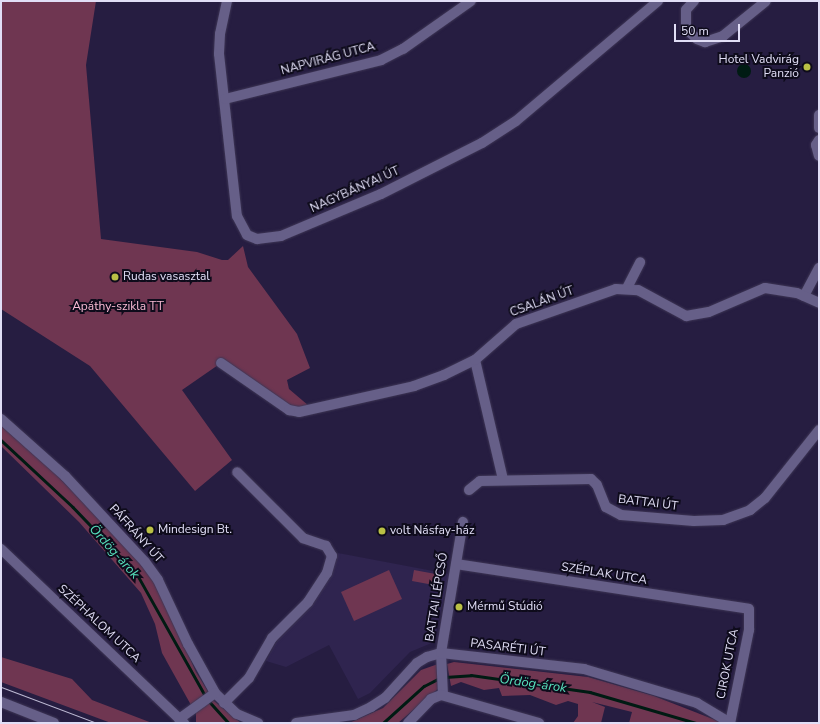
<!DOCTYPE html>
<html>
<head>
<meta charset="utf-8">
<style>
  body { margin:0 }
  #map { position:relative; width:820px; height:724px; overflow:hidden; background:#261d41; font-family:"Nunito Sans",sans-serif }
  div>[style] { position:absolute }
  .built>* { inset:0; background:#2f244f }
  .green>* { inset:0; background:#6f3651 }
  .water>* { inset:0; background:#001b13 }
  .round { border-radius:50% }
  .stream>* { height:2.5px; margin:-1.25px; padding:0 1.25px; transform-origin:1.25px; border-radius:1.25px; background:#001b13 }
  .roads { filter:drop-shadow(0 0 1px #3e3655) drop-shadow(0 0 1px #3e3655) }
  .minor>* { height:10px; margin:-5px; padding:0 5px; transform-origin:5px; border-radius:5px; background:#665f88 }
  .tram>* { height:1px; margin:-0.5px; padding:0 0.5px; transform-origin:0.5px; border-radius:0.5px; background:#bebad4 }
  .dots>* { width:11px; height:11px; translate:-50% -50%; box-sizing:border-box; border:2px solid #0e0b1b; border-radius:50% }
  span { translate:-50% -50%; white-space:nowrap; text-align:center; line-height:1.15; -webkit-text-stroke:4px #0e0b1b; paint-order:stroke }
  .street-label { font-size:12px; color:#e1def6 }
  .poi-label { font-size:12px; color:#e1def6 }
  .right { translate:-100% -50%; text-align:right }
  .left { translate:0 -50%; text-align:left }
  .park-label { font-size:12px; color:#f8bad4 }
  .water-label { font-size:13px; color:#56e0bb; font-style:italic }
  .frame { position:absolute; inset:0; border:2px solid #e1def6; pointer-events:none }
  .scale { position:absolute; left:674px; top:24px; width:66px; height:18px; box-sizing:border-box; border:2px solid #e1def6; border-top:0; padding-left:5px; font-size:12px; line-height:14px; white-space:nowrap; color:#e1def6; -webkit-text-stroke:3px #0e0b1b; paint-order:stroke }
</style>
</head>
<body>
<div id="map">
  <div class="built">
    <div style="clip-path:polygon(338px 553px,449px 574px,434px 642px,410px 652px,370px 693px,358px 699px,329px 645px,286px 667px,266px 661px,277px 641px,301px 616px,328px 577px)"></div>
  </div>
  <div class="green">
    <div style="clip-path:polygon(1px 1px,96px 1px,86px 65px,101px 239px,197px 252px,222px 260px,228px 260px,243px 246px,248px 267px,297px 334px,310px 368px,287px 380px,289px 389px,309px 406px,294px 408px,221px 363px,182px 390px,232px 460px,195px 491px,90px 366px,1px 309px)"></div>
    <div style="clip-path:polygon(1px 425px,54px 472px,146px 569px,160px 592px,196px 672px,214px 701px,241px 723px,196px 723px,196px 714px,162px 653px,155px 624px,141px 593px,79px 522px,1px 446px)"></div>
    <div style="clip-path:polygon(389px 570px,402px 599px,354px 621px,341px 592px)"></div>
    <div style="clip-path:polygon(414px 570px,441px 575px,439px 586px,412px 581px)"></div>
    <div style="clip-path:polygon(1px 657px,72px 679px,92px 700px,152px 723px,111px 723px,1px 682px)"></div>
    <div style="clip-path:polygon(454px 662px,588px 677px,654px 696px,723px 723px,629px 723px,632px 712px,592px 702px,605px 707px,601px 723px,573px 723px,578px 716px,578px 704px,568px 701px,556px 705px,530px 695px,502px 696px,499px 688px,484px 690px,461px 682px,451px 686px,447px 664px)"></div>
    <div style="clip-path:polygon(438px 664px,439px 688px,398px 723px,349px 723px,383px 708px,421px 670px)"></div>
  </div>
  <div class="water">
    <div class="round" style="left:737px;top:64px;width:14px;height:14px"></div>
  </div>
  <div class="stream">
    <div style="left:1px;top:440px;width:98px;rotate:42.9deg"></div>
    <div style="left:73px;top:507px;width:93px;rotate:46.3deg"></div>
    <div style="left:137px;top:574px;width:141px;rotate:60.7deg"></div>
    <div style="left:445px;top:677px;width:26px;rotate:-4deg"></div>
    <div style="left:471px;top:675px;width:120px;rotate:8.1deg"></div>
    <div style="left:590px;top:692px;width:110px;rotate:16.3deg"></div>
    <div style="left:209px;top:701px;width:30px;rotate:48deg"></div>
    <div style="left:383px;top:723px;width:55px;rotate:-42.1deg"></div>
    <div style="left:424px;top:686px;width:18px;rotate:-27deg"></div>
  </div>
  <div class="roads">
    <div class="minor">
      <div style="left:227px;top:1px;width:34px;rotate:102deg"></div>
      <div style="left:220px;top:34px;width:20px;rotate:93deg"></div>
      <div style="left:219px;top:54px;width:163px;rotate:83.7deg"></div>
      <div style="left:237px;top:216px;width:21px;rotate:62deg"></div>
      <div style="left:247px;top:235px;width:11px;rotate:22deg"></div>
      <div style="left:257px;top:239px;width:24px;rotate:-7deg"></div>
      <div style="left:281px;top:236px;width:108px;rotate:-22.8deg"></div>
      <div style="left:381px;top:194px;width:113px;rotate:-26.8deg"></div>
      <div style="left:482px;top:143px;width:40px;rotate:-32.9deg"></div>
      <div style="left:516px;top:121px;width:186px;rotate:-40.2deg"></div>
      <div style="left:694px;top:1px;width:12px;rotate:132deg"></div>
      <div style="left:686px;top:10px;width:19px;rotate:90deg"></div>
      <div style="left:686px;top:29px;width:15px;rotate:42deg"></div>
      <div style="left:697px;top:39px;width:9px;rotate:21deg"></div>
      <div style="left:705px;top:42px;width:19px;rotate:-18deg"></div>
      <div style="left:723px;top:36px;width:55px;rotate:-39.1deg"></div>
      <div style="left:225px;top:99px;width:161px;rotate:-14deg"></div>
      <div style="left:381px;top:60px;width:25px;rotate:-27deg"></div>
      <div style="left:403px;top:49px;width:83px;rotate:-35.2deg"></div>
      <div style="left:819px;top:115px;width:13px;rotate:90deg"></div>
      <div style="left:819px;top:140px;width:6px;rotate:121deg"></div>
      <div style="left:816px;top:145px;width:11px;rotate:75deg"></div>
      <div style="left:627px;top:288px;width:29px;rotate:-63deg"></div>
      <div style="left:804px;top:296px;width:32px;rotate:-62deg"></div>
      <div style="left:475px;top:360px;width:122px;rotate:76.8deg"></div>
      <div style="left:221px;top:363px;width:83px;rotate:34.7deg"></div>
      <div style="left:289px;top:410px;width:10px;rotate:11deg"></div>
      <div style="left:299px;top:412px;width:118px;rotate:-12.7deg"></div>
      <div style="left:414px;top:386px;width:32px;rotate:-20deg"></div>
      <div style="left:444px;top:375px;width:34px;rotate:-26deg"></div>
      <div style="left:475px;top:360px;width:55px;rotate:-41.3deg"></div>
      <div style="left:516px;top:324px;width:106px;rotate:-19.3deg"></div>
      <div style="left:616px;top:289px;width:22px;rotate:3deg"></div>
      <div style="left:638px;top:290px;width:55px;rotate:28.4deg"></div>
      <div style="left:686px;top:316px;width:23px;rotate:-10deg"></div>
      <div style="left:709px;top:312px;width:61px;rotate:-23.2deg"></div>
      <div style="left:765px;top:288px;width:32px;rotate:9deg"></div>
      <div style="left:797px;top:293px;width:24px;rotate:24deg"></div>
      <div style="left:1px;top:419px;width:86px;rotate:41.7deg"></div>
      <div style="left:65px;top:476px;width:117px;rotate:47.1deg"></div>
      <div style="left:145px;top:562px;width:22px;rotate:54deg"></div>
      <div style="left:158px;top:580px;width:71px;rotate:64.9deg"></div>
      <div style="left:188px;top:644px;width:56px;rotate:61.1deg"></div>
      <div style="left:215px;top:693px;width:30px;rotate:44deg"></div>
      <div style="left:237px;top:714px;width:23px;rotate:23deg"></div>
      <div style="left:469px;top:490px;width:14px;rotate:-39deg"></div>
      <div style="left:480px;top:481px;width:111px;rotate:-1deg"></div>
      <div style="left:591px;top:479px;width:8px;rotate:45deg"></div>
      <div style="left:597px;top:485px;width:24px;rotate:68deg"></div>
      <div style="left:606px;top:507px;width:17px;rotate:28deg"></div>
      <div style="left:621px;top:515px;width:73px;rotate:4.7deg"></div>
      <div style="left:694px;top:521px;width:29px;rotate:-2deg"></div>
      <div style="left:723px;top:520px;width:29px;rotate:-20deg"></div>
      <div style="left:750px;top:510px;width:19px;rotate:-39deg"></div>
      <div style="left:765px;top:498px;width:87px;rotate:-51.5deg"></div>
      <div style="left:1px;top:549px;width:253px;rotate:43.6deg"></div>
      <div style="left:456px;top:564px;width:296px;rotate:8.7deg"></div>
      <div style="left:749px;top:609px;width:21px;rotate:90deg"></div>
      <div style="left:749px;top:630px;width:95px;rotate:101.5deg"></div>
      <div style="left:443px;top:695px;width:42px;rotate:-92.7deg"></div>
      <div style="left:441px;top:653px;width:133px;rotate:-80.5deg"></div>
      <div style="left:1px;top:702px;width:57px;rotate:21.6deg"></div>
      <div style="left:224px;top:703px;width:35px;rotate:-45deg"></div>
      <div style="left:249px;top:678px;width:46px;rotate:-60.1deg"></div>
      <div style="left:272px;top:638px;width:51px;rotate:-45deg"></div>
      <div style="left:308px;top:602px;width:35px;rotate:-57deg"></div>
      <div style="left:327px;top:573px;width:18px;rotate:-74deg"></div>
      <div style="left:332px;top:556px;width:12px;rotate:-121deg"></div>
      <div style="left:326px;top:546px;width:24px;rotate:-161deg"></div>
      <div style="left:303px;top:538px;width:93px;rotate:-135deg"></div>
      <div style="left:179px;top:719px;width:44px;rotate:-35.8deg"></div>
      <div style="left:296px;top:723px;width:59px;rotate:-7.9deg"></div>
      <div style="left:354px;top:715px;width:19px;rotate:-25deg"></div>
      <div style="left:371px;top:707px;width:17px;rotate:-33deg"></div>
      <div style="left:385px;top:698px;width:47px;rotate:-47.6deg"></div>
      <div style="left:417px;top:663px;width:12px;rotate:-31deg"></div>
      <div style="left:427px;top:657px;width:15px;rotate:-16deg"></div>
      <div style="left:441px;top:653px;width:144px;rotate:6.4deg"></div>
      <div style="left:584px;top:669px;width:118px;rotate:16.7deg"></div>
      <div style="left:697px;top:703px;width:39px;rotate:31deg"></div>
      <div style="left:408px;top:723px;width:33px;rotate:-46deg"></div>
      <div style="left:431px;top:699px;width:11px;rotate:-22deg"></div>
      <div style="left:441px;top:695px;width:102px;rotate:15.9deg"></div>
    </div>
  </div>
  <div class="tram">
    <div style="left:1px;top:687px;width:103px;rotate:20.6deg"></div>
  </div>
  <div class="dots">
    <div style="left:807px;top:67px;background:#bac045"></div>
    <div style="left:115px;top:277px;background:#bac045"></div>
    <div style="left:150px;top:530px;background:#bac045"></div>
    <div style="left:382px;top:531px;background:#bac045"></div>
    <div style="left:459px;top:607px;background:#bac045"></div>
  </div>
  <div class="street-label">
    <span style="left:328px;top:59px;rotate:-15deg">NAPVIRÁG UTCA</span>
    <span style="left:355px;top:190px;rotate:-24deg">NAGYBÁNYAI ÚT</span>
    <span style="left:542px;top:302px;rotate:-20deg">CSALÁN ÚT</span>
    <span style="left:648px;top:503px;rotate:7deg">BATTAI ÚT</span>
    <span style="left:136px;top:534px;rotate:48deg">PÁFRÁNY ÚT</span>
    <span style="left:604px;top:574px;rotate:9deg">SZÉPLAK UTCA</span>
    <span style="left:437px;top:597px;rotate:-81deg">BATTAI LÉPCSŐ</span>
    <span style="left:99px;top:624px;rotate:43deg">SZÉPHALOM UTCA</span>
    <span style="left:508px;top:648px;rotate:7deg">PASARÉTI ÚT</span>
    <span style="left:728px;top:664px;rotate:-79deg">CIROK UTCA</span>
  </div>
  <div class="poi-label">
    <span class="right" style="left:799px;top:67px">Hotel Vadvirág<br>Panzió</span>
    <span class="left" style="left:123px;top:277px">Rudas vasasztal</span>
    <span class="left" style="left:158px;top:530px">Mindesign Bt.</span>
    <span class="left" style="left:390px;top:531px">volt Násfay-ház</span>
    <span class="left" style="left:467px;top:607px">Mérmű Stúdió</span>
  </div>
  <div class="park-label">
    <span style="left:118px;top:307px">Apáthy-szikla TT</span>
  </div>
  <div class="water-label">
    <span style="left:114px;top:552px;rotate:48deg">Ördög-árok</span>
    <span style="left:533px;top:684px;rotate:8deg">Ördög-árok</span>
  </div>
  <div class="frame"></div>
  <div class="scale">50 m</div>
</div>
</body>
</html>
